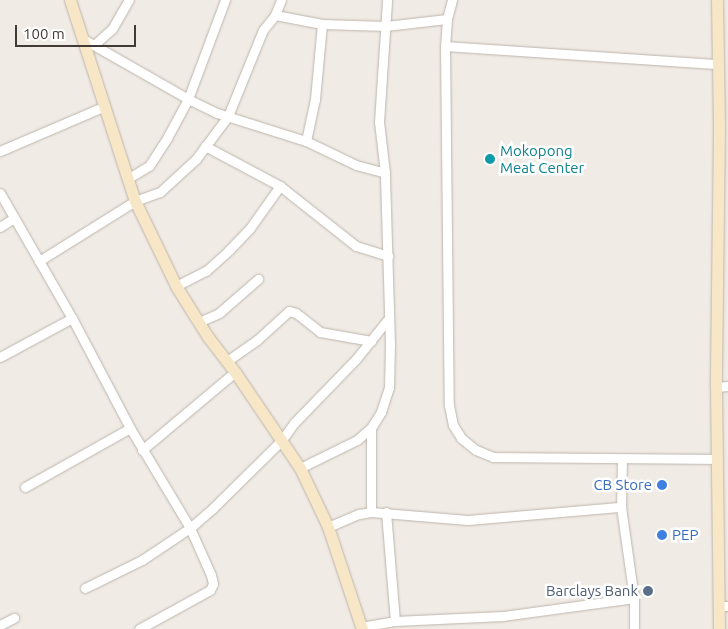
<!DOCTYPE html>
<html>
<head>
<meta charset="utf-8">
<style>
  body { margin:0 }
  #map { position:relative; width:728px; height:629px; overflow:hidden; background:#f0ebe5; font-family:Ubuntu,sans-serif }
  div>[style] { position:absolute }
  .roads { filter:drop-shadow(0 0 1px #bdb5ab) drop-shadow(0 0 1px #bdb5ab) }
  .street>* { height:9px; margin:-4.5px; padding:0 4.5px; transform-origin:4.5px; border-radius:4.5px; background:#fff }
  .secondary>* { height:11px; margin:-5.5px; padding:0 5.5px; transform-origin:5.5px; border-radius:5.5px; background:#f8e7c7 }
  .dots>* { width:14px; height:14px; translate:-50% -50%; box-sizing:border-box; border:2px solid #fff; border-radius:50% }
  span { translate:-50% -50%; white-space:nowrap; text-align:center; line-height:1.15; -webkit-text-stroke:5px #fff; paint-order:stroke }
  .culture-label { font-size:15px; color:#0d838f }
  .left { translate:0 -50%; text-align:left }
  .shop-label { font-size:15px; color:#366cbe }
  .right { translate:-100% -50%; text-align:right }
  .service-label { font-size:15px; color:#4e5e75 }
  .scale { position:absolute; left:15px; top:25px; width:121px; height:22px; box-sizing:border-box; border:2px solid #423b35; border-top:0; padding-left:6px; font-size:15px; line-height:18px; white-space:nowrap; color:#423b35; -webkit-text-stroke:4px #fff; paint-order:stroke }
</style>
</head>
<body>
<div id="map">
  <div class="roads">
    <div class="street">
      <div style="left:452px;top:0;width:20px;rotate:105deg"></div>
      <div style="left:447px;top:19px;width:27px;rotate:94deg"></div>
      <div style="left:445px;top:46px;width:359px;rotate:89.4deg"></div>
      <div style="left:449px;top:405px;width:20px;rotate:79deg"></div>
      <div style="left:453px;top:425px;width:15px;rotate:58deg"></div>
      <div style="left:461px;top:438px;width:19px;rotate:39deg"></div>
      <div style="left:476px;top:450px;width:18px;rotate:22deg"></div>
      <div style="left:493px;top:457px;width:225px;rotate:0.5deg"></div>
      <div style="left:275px;top:15px;width:48px;rotate:10.8deg"></div>
      <div style="left:322px;top:24px;width:64px;rotate:1.8deg"></div>
      <div style="left:386px;top:26px;width:61px;rotate:-6.5deg"></div>
      <div style="left:83px;top:39px;width:121px;rotate:29.7deg"></div>
      <div style="left:188px;top:99px;width:32px;rotate:26deg"></div>
      <div style="left:217px;top:113px;width:93px;rotate:17.5deg"></div>
      <div style="left:306px;top:141px;width:55px;rotate:25.6deg"></div>
      <div style="left:356px;top:165px;width:30px;rotate:15deg"></div>
      <div style="left:94px;top:45px;width:24px;rotate:-42deg"></div>
      <div style="left:112px;top:29px;width:34px;rotate:-60deg"></div>
      <div style="left:445px;top:46px;width:274px;rotate:3.8deg"></div>
      <div style="left:306px;top:141px;width:43px;rotate:-77.9deg"></div>
      <div style="left:315px;top:99px;width:75px;rotate:-84.7deg"></div>
      <div style="left:205px;top:146px;width:85px;rotate:28.1deg"></div>
      <div style="left:280px;top:186px;width:97px;rotate:38.3deg"></div>
      <div style="left:356px;top:246px;width:34px;rotate:17deg"></div>
      <div style="left:0;top:151px;width:114px;rotate:-23.2deg"></div>
      <div style="left:127px;top:179px;width:26px;rotate:-31deg"></div>
      <div style="left:149px;top:166px;width:33px;rotate:-57deg"></div>
      <div style="left:167px;top:138px;width:44px;rotate:-61.7deg"></div>
      <div style="left:188px;top:99px;width:106px;rotate:-69.5deg"></div>
      <div style="left:0;top:193px;width:144px;rotate:60.1deg"></div>
      <div style="left:72px;top:318px;width:124px;rotate:62.2deg"></div>
      <div style="left:130px;top:428px;width:117px;rotate:59deg"></div>
      <div style="left:190px;top:528px;width:51px;rotate:65.9deg"></div>
      <div style="left:211px;top:575px;width:9px;rotate:77deg"></div>
      <div style="left:213px;top:584px;width:7px;rotate:117deg"></div>
      <div style="left:210px;top:590px;width:81px;rotate:151.2deg"></div>
      <div style="left:0;top:227px;width:17px;rotate:-33deg"></div>
      <div style="left:39px;top:261px;width:113px;rotate:-32deg"></div>
      <div style="left:135px;top:201px;width:27px;rotate:-20deg"></div>
      <div style="left:160px;top:192px;width:49px;rotate:-42.5deg"></div>
      <div style="left:196px;top:159px;width:54px;rotate:-53.3deg"></div>
      <div style="left:228px;top:116px;width:93px;rotate:-67.9deg"></div>
      <div style="left:263px;top:30px;width:19px;rotate:-51deg"></div>
      <div style="left:275px;top:15px;width:16px;rotate:-68deg"></div>
      <div style="left:176px;top:286px;width:34px;rotate:-27deg"></div>
      <div style="left:206px;top:271px;width:31px;rotate:-42deg"></div>
      <div style="left:229px;top:250px;width:30px;rotate:-46deg"></div>
      <div style="left:250px;top:228px;width:52px;rotate:-54.5deg"></div>
      <div style="left:199px;top:322px;width:22px;rotate:-24deg"></div>
      <div style="left:219px;top:313px;width:52px;rotate:-41.1deg"></div>
      <div style="left:0;top:357px;width:82px;rotate:-28.4deg"></div>
      <div style="left:227px;top:361px;width:37px;rotate:-35deg"></div>
      <div style="left:257px;top:340px;width:43px;rotate:-42.2deg"></div>
      <div style="left:289px;top:311px;width:7px;rotate:16deg"></div>
      <div style="left:296px;top:313px;width:31px;rotate:38deg"></div>
      <div style="left:320px;top:332px;width:52px;rotate:10deg"></div>
      <div style="left:716px;top:387px;width:12px;rotate:-5deg"></div>
      <div style="left:371px;top:428px;width:84px;rotate:90deg"></div>
      <div style="left:142px;top:450px;width:121px;rotate:-40deg"></div>
      <div style="left:622px;top:459px;width:48px;rotate:91.2deg"></div>
      <div style="left:621px;top:507px;width:92px;rotate:81.9deg"></div>
      <div style="left:634px;top:598px;width:31px;rotate:90deg"></div>
      <div style="left:300px;top:468px;width:64px;rotate:-26.2deg"></div>
      <div style="left:357px;top:440px;width:18px;rotate:-41deg"></div>
      <div style="left:371px;top:428px;width:19px;rotate:-58deg"></div>
      <div style="left:381px;top:412px;width:25px;rotate:-72deg"></div>
      <div style="left:389px;top:388px;width:43px;rotate:-88.7deg"></div>
      <div style="left:390px;top:345px;width:172px;rotate:-91.7deg"></div>
      <div style="left:385px;top:173px;width:51px;rotate:-96.7deg"></div>
      <div style="left:379px;top:122px;width:122px;rotate:-86.2deg"></div>
      <div style="left:25px;top:487px;width:120px;rotate:-29.3deg"></div>
      <div style="left:386px;top:512px;width:109px;rotate:85.3deg"></div>
      <div style="left:328px;top:527px;width:34px;rotate:-23deg"></div>
      <div style="left:359px;top:514px;width:12px;rotate:-9deg"></div>
      <div style="left:371px;top:512px;width:97px;rotate:4.7deg"></div>
      <div style="left:468px;top:520px;width:154px;rotate:-4.9deg"></div>
      <div style="left:85px;top:588px;width:64px;rotate:-26.2deg"></div>
      <div style="left:142px;top:560px;width:58px;rotate:-33.7deg"></div>
      <div style="left:190px;top:528px;width:30px;rotate:-41deg"></div>
      <div style="left:213px;top:508px;width:95px;rotate:-44.6deg"></div>
      <div style="left:281px;top:441px;width:22px;rotate:-54deg"></div>
      <div style="left:294px;top:423px;width:89px;rotate:-45.9deg"></div>
      <div style="left:356px;top:359px;width:53px;rotate:-51.2deg"></div>
      <div style="left:718px;top:606px;width:10px"></div>
      <div style="left:0;top:625px;width:16px;rotate:-27deg"></div>
      <div style="left:361px;top:627px;width:35px;rotate:-10deg"></div>
      <div style="left:395px;top:621px;width:108px;rotate:-2.7deg"></div>
      <div style="left:503px;top:616px;width:132px;rotate:-7.8deg"></div>
    </div>
    <div class="secondary">
      <div style="left:70px;top:0;width:211px;rotate:72.1deg"></div>
      <div style="left:135px;top:201px;width:94px;rotate:64.2deg"></div>
      <div style="left:176px;top:286px;width:60px;rotate:57.9deg"></div>
      <div style="left:208px;top:337px;width:44px;rotate:52.4deg"></div>
      <div style="left:235px;top:372px;width:116px;rotate:55.9deg"></div>
      <div style="left:300px;top:468px;width:65px;rotate:64.6deg"></div>
      <div style="left:328px;top:527px;width:108px;rotate:71.6deg"></div>
      <div style="left:717px;top:0;width:127px;rotate:89.1deg"></div>
      <div style="left:719px;top:127px;width:260px;rotate:90.7deg"></div>
      <div style="left:716px;top:387px;width:242px;rotate:89.3deg"></div>
    </div>
  </div>
  <div class="dots">
    <div style="left:490px;top:159px;background:#0f9aa8"></div>
    <div style="left:662px;top:485px;background:#3f7fe0"></div>
    <div style="left:662px;top:535px;background:#3f7fe0"></div>
    <div style="left:648px;top:591px;background:#5c6f8a"></div>
  </div>
  <div class="culture-label">
    <span class="left" style="left:500px;top:159px">Mokopong<br>Meat Center</span>
  </div>
  <div class="shop-label">
    <span class="right" style="left:652px;top:485px">CB Store</span>
    <span class="left" style="left:672px;top:535px">PEP</span>
  </div>
  <div class="service-label">
    <span class="right" style="left:638px;top:591px">Barclays Bank</span>
  </div>
  <div class="scale">100 m</div>
</div>
</body>
</html>
